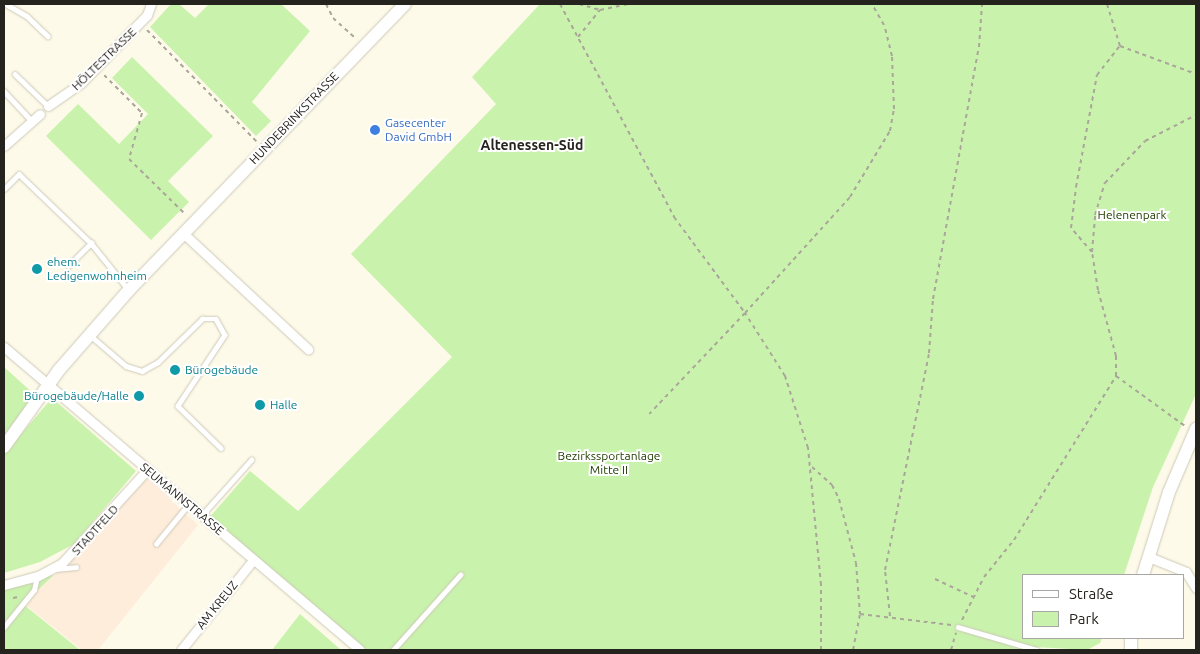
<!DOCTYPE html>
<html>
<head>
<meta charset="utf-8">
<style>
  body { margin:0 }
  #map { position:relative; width:1200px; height:654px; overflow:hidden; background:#fefae9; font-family:Ubuntu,sans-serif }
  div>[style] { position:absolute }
  .education>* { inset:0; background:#feeddb }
  .green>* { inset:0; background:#c9f2ac }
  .path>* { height:2px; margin-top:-1px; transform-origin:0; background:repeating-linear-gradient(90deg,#aaa79a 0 4px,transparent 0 8px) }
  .roads { filter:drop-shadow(0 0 1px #cdc9b9) drop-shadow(0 0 1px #cdc9b9) }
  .lane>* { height:4.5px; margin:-2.25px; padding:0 2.25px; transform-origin:2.25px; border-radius:2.25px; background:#fff }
  .street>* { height:9px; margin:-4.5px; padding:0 4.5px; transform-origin:4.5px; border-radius:4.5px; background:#fff }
  .secondary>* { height:12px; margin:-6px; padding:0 6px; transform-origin:6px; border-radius:6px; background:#fff }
  .dots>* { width:14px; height:14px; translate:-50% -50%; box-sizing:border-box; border:2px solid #fff; border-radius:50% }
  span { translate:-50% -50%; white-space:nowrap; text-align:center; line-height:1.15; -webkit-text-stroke:4px #fff; paint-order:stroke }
  .street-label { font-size:12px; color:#25231d }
  .shop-label { font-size:12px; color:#366cbe }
  .left { translate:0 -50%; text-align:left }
  .park-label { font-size:12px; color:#223e03 }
  .culture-label { font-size:12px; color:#0d838f }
  .right { translate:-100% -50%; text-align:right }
  .neighbourhood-label { font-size:14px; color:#25231d; font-weight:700 }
  .frame { position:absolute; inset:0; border:5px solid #25231d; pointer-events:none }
  .legend { position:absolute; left:1022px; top:574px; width:162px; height:65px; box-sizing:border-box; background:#fff; border:1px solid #a8a7a5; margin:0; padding:6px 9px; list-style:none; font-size:15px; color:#25231d }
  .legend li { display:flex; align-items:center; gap:10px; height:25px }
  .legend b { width:25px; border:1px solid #a8a7a5 }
</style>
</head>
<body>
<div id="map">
  <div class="education">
    <div style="clip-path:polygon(147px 477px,198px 525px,98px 650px,82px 650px,23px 603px,81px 552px)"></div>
  </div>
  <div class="green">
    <div style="clip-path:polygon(171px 4px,179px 4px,195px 18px,209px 4px,281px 4px,310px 31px,252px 102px,271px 121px,256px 136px,150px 27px)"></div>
    <div style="clip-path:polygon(540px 4px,1196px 4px,1196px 394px,1153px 487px,1124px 575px,1024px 575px,1024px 638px,1102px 638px,1100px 643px,1087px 650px,1035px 647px,1034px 650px,364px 650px,208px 519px,250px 471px,298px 511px,452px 357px,351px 254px,496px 104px,472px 77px)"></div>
    <div style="clip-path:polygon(132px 57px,213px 136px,168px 181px,189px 202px,151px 240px,46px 136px,78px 104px,119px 144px,148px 114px,112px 78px)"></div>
    <div style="clip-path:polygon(4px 367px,35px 395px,4px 438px)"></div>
    <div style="clip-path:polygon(52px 398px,136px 471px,74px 544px,40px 562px,4px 573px,4px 454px)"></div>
    <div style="clip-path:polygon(54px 575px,23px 604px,80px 650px,4px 650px,4px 586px)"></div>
    <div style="clip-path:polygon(300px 614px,341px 650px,272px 650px)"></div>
  </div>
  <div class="path">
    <div style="left:326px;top:4px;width:16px;rotate:63deg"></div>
    <div style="left:333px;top:18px;width:31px;rotate:42deg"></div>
    <div style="left:560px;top:4px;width:242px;rotate:61.8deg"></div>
    <div style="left:674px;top:217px;width:119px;rotate:53.5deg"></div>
    <div style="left:745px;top:313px;width:139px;rotate:133.5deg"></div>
    <div style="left:579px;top:4px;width:22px;rotate:16deg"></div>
    <div style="left:600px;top:10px;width:30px;rotate:-12deg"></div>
    <div style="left:1107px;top:4px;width:44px;rotate:72.8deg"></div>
    <div style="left:1120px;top:46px;width:81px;rotate:20.2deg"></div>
    <div style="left:147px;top:30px;width:156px;rotate:45.5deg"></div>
    <div style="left:578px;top:37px;width:35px;rotate:-51deg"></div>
    <div style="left:104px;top:75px;width:54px;rotate:45deg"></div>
    <div style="left:142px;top:113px;width:48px;rotate:105.8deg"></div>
    <div style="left:129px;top:159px;width:80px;rotate:44.5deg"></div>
    <div style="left:1092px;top:252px;width:32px;rotate:-131deg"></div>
    <div style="left:1071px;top:228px;width:41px;rotate:-83deg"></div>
    <div style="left:1076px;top:187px;width:114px;rotate:-79.4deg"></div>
    <div style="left:1097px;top:75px;width:37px;rotate:-52deg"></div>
    <div style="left:1116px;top:376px;width:85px;rotate:35.9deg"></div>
    <div style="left:812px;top:467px;width:27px;rotate:42deg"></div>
    <div style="left:832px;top:485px;width:16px;rotate:63deg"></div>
    <div style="left:839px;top:499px;width:66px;rotate:75.1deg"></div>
    <div style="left:856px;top:563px;width:51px;rotate:85.5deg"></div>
    <div style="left:860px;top:614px;width:92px;rotate:6.9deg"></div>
    <div style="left:935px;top:579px;width:42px;rotate:25.3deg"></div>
    <div style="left:13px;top:598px;width:5px;rotate:-11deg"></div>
    <div style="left:890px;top:616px;width:46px;rotate:-96.2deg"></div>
    <div style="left:885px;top:570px;width:221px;rotate:-78.5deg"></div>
    <div style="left:929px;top:353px;width:54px;rotate:-85.8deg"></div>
    <div style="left:933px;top:299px;width:256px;rotate:-79.7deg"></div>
    <div style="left:979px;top:47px;width:43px;rotate:-86deg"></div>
    <div style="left:962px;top:620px;width:48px;rotate:-62.9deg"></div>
    <div style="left:984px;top:577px;width:48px;rotate:-51deg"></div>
    <div style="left:1014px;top:540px;width:193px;rotate:-58.1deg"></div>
    <div style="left:1116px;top:376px;width:20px;rotate:-90deg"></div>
    <div style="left:1116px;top:356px;width:68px;rotate:-105.3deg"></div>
    <div style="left:1098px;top:290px;width:38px;rotate:-99deg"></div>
    <div style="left:1092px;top:252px;width:37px;rotate:-85deg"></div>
    <div style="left:1095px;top:215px;width:34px;rotate:-73deg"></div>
    <div style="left:1105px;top:183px;width:58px;rotate:-46.4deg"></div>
    <div style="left:1145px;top:141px;width:57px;rotate:-27deg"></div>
    <div style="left:821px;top:650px;width:65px;rotate:-90deg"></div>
    <div style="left:821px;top:585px;width:138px;rotate:-95.4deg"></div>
    <div style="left:808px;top:448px;width:76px;rotate:-107.7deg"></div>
    <div style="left:785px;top:376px;width:75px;rotate:-122.4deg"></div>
    <div style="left:745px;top:313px;width:156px;rotate:-47.8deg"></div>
    <div style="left:850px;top:197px;width:77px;rotate:-58.8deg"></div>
    <div style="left:890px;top:131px;width:22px;rotate:-80deg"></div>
    <div style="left:894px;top:109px;width:53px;rotate:-92.2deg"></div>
    <div style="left:892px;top:56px;width:32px;rotate:-104deg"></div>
    <div style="left:884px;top:25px;width:24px;rotate:-120deg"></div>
    <div style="left:853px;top:650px;width:37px;rotate:-79deg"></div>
    <div style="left:951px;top:650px;width:18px;rotate:-74deg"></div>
  </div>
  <div class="roads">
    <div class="lane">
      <div style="left:6px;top:4px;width:24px;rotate:30deg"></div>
      <div style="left:27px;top:16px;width:29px;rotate:44deg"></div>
      <div style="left:15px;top:74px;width:46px;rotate:44.1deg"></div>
      <div style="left:4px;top:91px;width:41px;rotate:47deg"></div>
      <div style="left:4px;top:189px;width:21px;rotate:-45deg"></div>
      <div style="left:19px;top:174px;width:100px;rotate:43.8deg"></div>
      <div style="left:68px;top:266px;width:33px;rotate:-45deg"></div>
      <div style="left:91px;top:243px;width:59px;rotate:51.2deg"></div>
      <div style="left:91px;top:336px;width:46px;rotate:40.6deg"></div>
      <div style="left:126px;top:366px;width:17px;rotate:17deg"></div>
      <div style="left:142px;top:371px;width:18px;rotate:-29deg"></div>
      <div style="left:158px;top:362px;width:62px;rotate:-44.3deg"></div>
      <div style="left:202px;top:319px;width:14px"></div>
      <div style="left:216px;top:319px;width:18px;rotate:61deg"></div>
      <div style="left:225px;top:335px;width:85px;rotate:123.5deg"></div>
      <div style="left:178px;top:406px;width:60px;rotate:44.3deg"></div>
      <div style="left:202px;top:515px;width:74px;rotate:-48.3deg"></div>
      <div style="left:156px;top:544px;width:50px;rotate:-50.6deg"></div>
      <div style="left:55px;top:569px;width:21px;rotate:-5deg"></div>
      <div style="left:4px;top:627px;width:48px;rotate:-51deg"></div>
      <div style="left:34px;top:590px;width:13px;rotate:-77deg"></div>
      <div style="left:958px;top:627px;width:82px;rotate:16.2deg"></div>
      <div style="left:393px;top:650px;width:101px;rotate:-48.2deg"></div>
    </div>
    <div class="street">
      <div style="left:48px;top:106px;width:40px;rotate:-34.9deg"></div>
      <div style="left:81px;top:83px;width:95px;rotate:-45.9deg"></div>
      <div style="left:147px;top:15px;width:12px;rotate:-70deg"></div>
      <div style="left:4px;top:146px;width:48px;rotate:-41.6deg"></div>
      <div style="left:183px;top:233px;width:171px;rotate:42.9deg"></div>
      <div style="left:4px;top:347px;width:467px;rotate:40.4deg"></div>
      <div style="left:1149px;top:557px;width:40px;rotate:22deg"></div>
      <div style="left:1186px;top:572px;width:19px;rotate:58deg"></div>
      <div style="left:4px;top:585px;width:35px;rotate:-15deg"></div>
      <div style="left:38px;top:576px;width:27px;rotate:-28deg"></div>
      <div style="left:62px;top:563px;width:126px;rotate:-47.6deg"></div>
      <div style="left:181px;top:650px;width:115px;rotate:-51.3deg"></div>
    </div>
    <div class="secondary">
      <div style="left:4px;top:447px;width:95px;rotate:-54.5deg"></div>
      <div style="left:59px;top:370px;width:106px;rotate:-48.8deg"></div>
      <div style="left:129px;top:290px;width:397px;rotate:-46deg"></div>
      <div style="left:1143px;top:575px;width:87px;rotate:-72.6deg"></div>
      <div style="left:1169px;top:492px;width:69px;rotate:-66.8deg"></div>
      <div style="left:1131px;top:638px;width:12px;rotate:90deg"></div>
    </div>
  </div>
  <div class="dots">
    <div style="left:375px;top:130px;background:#3f7fe0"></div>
    <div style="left:37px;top:269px;background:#0f9aa8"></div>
    <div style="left:175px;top:370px;background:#0f9aa8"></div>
    <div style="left:139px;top:396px;background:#0f9aa8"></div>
    <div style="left:260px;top:405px;background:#0f9aa8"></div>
  </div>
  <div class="street-label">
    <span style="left:104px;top:59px;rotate:-44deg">HÖLTESTRASSE</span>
    <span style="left:294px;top:118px;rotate:-46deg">HUNDEBRINKSTRASSE</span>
    <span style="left:182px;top:499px;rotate:40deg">SEUMANNSTRASSE</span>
    <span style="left:95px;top:530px;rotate:-48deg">STADTFELD</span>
    <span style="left:217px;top:605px;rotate:-51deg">AM KREUZ</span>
  </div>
  <div class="shop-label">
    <span class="left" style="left:385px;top:130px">Gasecenter<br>David GmbH</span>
  </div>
  <div class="park-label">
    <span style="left:1132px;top:215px">Helenenpark</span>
    <span style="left:609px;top:463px">Bezirkssportanlage<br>Mitte II</span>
  </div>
  <div class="culture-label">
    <span class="left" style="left:47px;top:269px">ehem.<br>Ledigenwohnheim</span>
    <span class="left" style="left:185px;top:370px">Bürogebäude</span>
    <span class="right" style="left:129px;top:396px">Bürogebäude/Halle</span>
    <span class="left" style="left:270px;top:405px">Halle</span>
  </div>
  <div class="neighbourhood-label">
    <span style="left:532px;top:145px">Altenessen-Süd</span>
  </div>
  <div class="frame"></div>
  <ul class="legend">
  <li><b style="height:6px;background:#fff"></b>Straße</li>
  <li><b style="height:14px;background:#c9f2ac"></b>Park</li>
  </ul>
</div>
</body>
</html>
